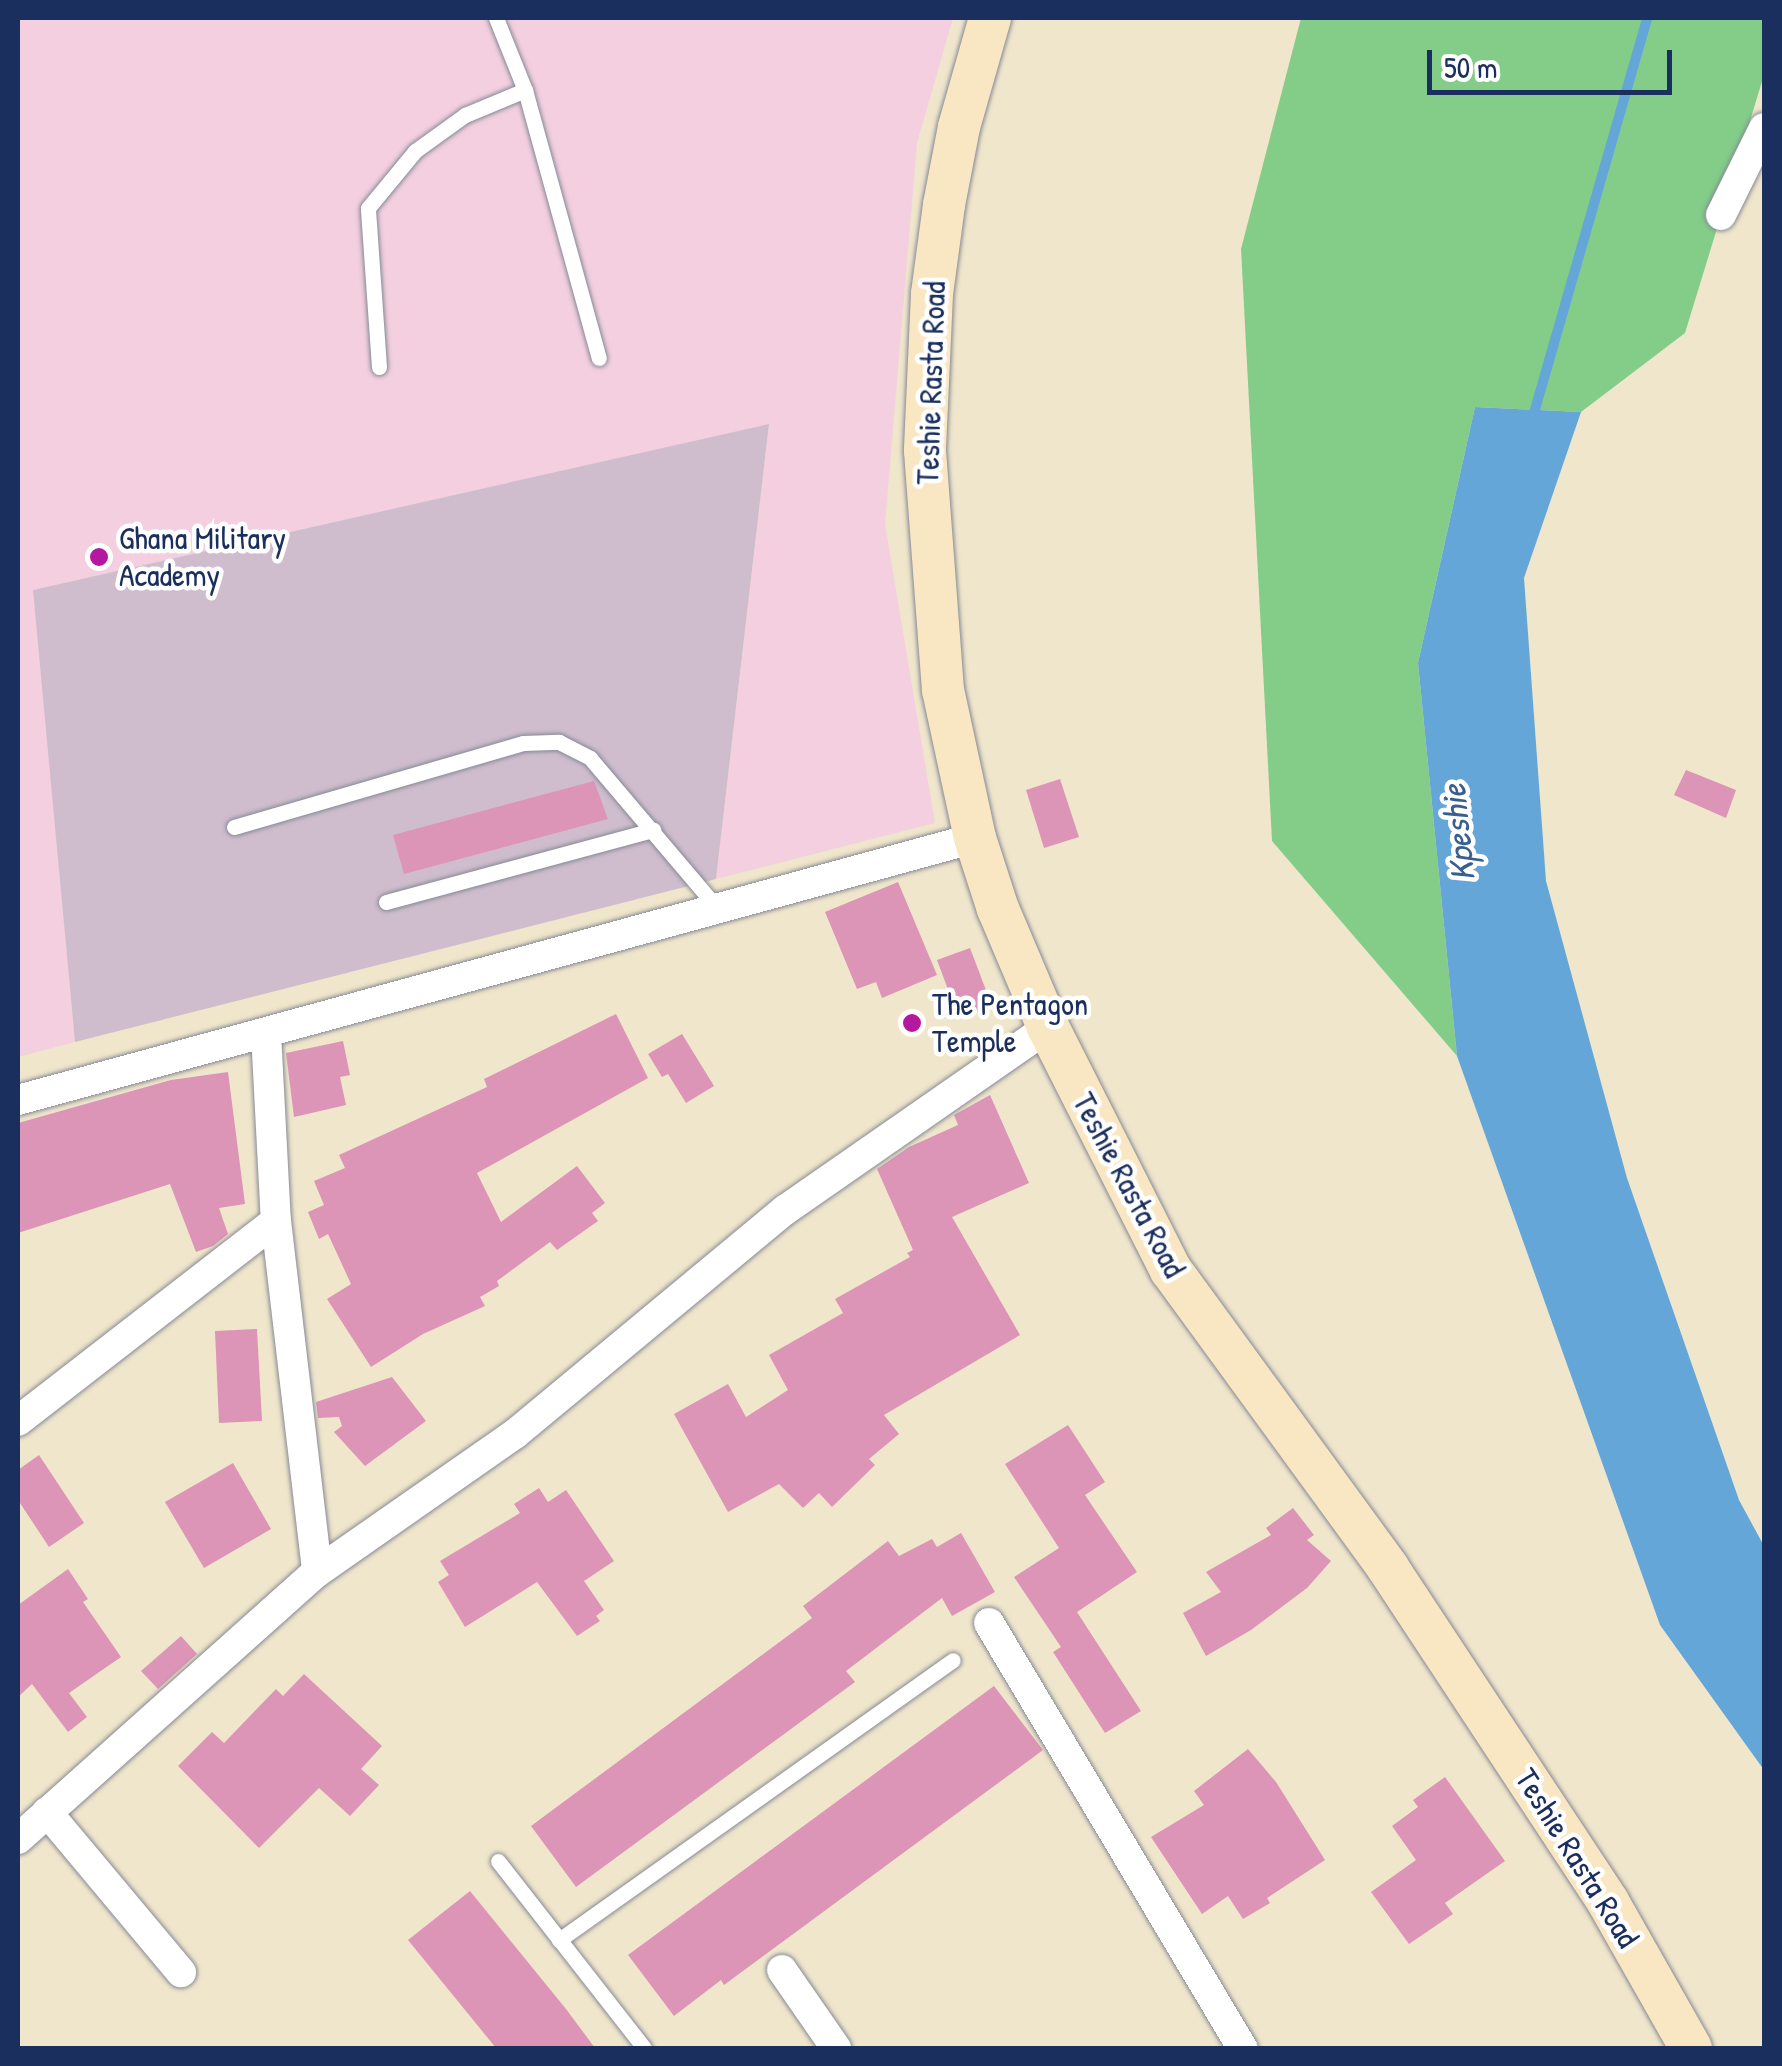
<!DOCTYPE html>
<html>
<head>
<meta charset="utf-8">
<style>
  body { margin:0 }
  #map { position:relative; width:1782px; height:2066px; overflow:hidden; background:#f0e6cc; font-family:"Patrick Hand",sans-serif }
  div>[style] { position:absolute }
  .built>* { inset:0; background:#f3cfdf }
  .industrial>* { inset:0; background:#cfbdce }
  .green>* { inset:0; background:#83cd89 }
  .water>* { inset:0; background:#65a6d8 }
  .stream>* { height:10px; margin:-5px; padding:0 5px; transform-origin:5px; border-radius:5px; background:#65a6d8 }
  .building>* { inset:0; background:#dc95b6 }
  .roads { filter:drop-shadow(0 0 2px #868a95) drop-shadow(0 0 2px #868a95) }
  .service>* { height:15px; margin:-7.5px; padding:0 7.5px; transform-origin:7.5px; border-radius:7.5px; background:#fff }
  .minor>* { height:30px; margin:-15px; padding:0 15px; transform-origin:15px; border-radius:15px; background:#fff }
  .secondary>* { height:42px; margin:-21px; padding:0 21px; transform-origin:21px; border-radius:21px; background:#f9e7c3 }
  .dots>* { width:28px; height:28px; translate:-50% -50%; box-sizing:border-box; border:5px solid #fff; border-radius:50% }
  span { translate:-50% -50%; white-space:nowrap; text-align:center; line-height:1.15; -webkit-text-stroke:9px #fff; paint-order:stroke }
  .street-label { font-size:32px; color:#1b2f5e }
  .poi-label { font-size:32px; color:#1b2f5e }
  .left { translate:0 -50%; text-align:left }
  .water-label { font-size:35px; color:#395f8f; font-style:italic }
  .frame { position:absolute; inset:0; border:20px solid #1b2f5e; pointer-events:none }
  .scale { position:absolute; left:1427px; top:50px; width:245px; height:45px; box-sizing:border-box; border:5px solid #1b2f5e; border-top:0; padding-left:12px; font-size:30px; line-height:35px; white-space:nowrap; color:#1b2f5e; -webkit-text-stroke:8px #fff; paint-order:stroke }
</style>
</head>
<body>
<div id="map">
  <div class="built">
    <div style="clip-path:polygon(18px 18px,953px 18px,917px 143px,885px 524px,935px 823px,716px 879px,769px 425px,34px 590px,75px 1042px,18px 1057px)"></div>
  </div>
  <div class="industrial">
    <div style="clip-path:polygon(769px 424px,716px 879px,75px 1042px,33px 590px)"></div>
  </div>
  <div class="green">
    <div style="clip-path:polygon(1301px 18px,1764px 18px,1764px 75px,1685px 333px,1581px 412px,1475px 407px,1418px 663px,1457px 1056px,1272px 841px,1241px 249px)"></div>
  </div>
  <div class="water">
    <div style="clip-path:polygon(1475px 407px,1581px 412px,1524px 578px,1546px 881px,1627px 1178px,1739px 1500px,1764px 1546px,1764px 1770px,1660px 1625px,1457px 1056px,1418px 663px)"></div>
  </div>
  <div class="stream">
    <div style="left:1532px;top:420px;width:418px;rotate:-74deg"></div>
  </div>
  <div class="building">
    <div style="clip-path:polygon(1686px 770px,1736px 790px,1726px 818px,1674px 795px)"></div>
    <div style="clip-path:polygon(1060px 779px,1079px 837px,1044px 848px,1026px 790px)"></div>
    <div style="clip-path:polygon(594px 781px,608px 819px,404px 874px,393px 835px)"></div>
    <div style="clip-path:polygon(898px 882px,937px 975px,882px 998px,876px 982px,857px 989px,825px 912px)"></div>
    <div style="clip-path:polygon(970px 948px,992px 1006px,959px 1019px,937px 960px)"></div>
    <div style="clip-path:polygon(616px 1014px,648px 1078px,477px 1173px,501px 1222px,577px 1166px,605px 1203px,592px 1213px,598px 1221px,557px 1250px,550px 1242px,497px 1281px,499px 1286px,480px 1297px,485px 1306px,423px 1334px,371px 1367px,327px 1299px,351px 1284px,328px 1234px,319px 1239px,308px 1212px,324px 1205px,314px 1181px,345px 1168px,339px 1155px,487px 1087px,484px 1079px)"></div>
    <div style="clip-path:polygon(682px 1034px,714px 1086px,686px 1103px,668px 1074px,662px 1077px,648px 1054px)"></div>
    <div style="clip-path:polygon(343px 1041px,350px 1075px,340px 1077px,346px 1105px,294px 1117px,286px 1053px)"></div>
    <div style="clip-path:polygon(228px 1072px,245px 1204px,219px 1208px,228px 1234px,213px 1246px,196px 1252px,170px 1184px,18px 1233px,18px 1123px,171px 1080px)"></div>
    <div style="clip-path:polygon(990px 1095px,1029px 1183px,952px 1217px,1020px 1335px,884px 1415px,899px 1434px,869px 1459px,875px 1465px,832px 1507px,819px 1493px,803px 1508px,779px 1484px,728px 1512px,674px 1414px,728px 1384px,746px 1417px,788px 1390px,769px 1355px,843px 1313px,835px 1299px,910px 1257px,907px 1253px,913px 1250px,877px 1169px,909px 1147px,958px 1125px,954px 1115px)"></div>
    <div style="clip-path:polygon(257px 1329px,262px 1421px,219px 1423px,215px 1331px)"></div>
    <div style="clip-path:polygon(392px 1377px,426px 1421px,365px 1466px,334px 1432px,342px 1426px,339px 1417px,318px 1418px,316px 1402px)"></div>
    <div style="clip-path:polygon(1068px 1425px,1105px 1482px,1085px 1495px,1137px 1572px,1077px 1612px,1141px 1711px,1105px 1733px,1053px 1652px,1061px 1647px,1014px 1577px,1059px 1548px,1005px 1464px)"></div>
    <div style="clip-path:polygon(39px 1455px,84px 1523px,49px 1547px,18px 1500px,18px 1470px)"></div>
    <div style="clip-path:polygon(233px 1463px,271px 1529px,204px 1568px,165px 1502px)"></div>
    <div style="clip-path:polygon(539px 1488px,548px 1502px,566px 1490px,614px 1561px,584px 1581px,604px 1610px,596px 1616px,600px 1621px,577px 1636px,537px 1582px,465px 1627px,438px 1582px,449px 1575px,440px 1561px,520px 1513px,514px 1504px)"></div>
    <div style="clip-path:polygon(1293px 1508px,1314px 1535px,1307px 1540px,1331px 1561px,1307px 1588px,1251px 1630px,1206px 1656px,1183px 1613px,1221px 1592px,1206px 1572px,1271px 1535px,1266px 1528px)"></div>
    <div style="clip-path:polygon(961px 1533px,995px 1592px,952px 1616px,942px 1598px,846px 1671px,855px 1682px,576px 1887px,531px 1826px,812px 1618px,803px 1606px,888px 1541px,899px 1556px,932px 1539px,937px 1547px)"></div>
    <div style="clip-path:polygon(68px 1569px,88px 1599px,83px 1602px,121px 1657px,69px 1693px,87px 1717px,68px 1732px,32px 1684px,18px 1697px,18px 1605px)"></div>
    <div style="clip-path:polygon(181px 1636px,197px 1654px,158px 1689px,141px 1671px)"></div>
    <div style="clip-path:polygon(304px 1674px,382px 1746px,361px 1769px,379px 1785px,350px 1816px,319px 1788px,259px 1848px,178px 1766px,212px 1732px,224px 1743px,276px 1689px,283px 1696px)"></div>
    <div style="clip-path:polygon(994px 1686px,1043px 1750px,724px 1985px,721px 1980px,674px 2016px,628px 1955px)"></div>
    <div style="clip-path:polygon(1248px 1749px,1276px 1782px,1325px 1860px,1267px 1898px,1270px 1903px,1243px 1919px,1228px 1896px,1202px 1914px,1151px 1837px,1204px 1805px,1194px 1791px)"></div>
    <div style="clip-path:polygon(1445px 1777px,1505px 1861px,1445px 1903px,1453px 1914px,1409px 1944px,1371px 1892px,1416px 1860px,1392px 1826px,1418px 1807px,1413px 1800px)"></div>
    <div style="clip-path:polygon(470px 1891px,566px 2009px,595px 2048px,496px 2048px,408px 1940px)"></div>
  </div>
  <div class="roads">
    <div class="service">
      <div style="left:496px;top:18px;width:78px;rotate:68.1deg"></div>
      <div style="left:525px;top:90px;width:278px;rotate:74.6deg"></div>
      <div style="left:379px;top:367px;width:159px;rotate:-94deg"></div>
      <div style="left:368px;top:208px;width:74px;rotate:-50.5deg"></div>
      <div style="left:415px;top:151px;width:62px;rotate:-35.8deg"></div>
      <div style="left:465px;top:115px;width:65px;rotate:-22.6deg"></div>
      <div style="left:234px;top:827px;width:301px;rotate:-16.2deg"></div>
      <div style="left:523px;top:743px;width:36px;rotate:-2deg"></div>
      <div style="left:559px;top:742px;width:35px;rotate:27deg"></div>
      <div style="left:590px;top:758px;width:197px;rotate:49.7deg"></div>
      <div style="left:386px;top:902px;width:277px;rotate:-15.1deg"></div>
      <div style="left:498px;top:1861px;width:237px;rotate:52deg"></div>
      <div style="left:559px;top:1940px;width:483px;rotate:-35.4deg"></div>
    </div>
    <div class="minor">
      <div style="left:1721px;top:215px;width:97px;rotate:-63.7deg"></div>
      <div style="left:266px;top:1033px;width:188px;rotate:87deg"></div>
      <div style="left:276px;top:1221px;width:353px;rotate:83.3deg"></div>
      <div style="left:18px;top:1100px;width:992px;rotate:-15.31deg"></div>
      <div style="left:18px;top:1421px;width:326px;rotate:-37.8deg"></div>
      <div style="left:989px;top:1623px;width:495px;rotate:59.2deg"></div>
      <div style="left:47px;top:1812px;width:209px;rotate:50.1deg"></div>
      <div style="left:18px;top:1839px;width:401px;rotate:-41.8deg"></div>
      <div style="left:317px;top:1572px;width:241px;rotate:-34.9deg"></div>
      <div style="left:515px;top:1434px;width:351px;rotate:-39.7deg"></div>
      <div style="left:785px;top:1210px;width:320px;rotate:-34.8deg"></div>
      <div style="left:782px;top:1970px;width:95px;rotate:55.3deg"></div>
    </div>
    <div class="secondary">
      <div style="left:990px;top:18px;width:113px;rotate:105.9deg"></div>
      <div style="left:959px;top:127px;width:79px;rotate:100.9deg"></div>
      <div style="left:944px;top:205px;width:90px;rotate:97.7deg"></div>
      <div style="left:932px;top:294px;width:157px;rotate:92.6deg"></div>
      <div style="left:925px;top:451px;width:240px;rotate:85.7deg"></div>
      <div style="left:943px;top:690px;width:151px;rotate:77.8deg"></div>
      <div style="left:975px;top:838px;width:75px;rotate:72.1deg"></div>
      <div style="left:998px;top:909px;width:128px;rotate:67deg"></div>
      <div style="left:1048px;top:1027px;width:272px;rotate:63.2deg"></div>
      <div style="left:1171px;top:1270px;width:369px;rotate:53.9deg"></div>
      <div style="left:1388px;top:1568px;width:400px;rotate:56.6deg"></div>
      <div style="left:1608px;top:1902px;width:168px;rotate:60.4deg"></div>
    </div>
  </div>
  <div class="dots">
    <div style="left:99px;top:557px;background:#b5179e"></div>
    <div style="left:912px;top:1023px;background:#b5179e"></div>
  </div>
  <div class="street-label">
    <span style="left:931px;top:383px;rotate:-88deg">Teshie Rasta Road</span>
    <span style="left:1129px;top:1185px;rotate:62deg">Teshie Rasta Road</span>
    <span style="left:1577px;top:1858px;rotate:58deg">Teshie Rasta Road</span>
  </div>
  <div class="poi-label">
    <span class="left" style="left:119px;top:557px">Ghana Military<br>Academy</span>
    <span class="left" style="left:932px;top:1023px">The Pentagon<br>Temple</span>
  </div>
  <div class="water-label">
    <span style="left:1458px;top:833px;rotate:-96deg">Kpeshie</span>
  </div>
  <div class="frame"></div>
  <div class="scale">50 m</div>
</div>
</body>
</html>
